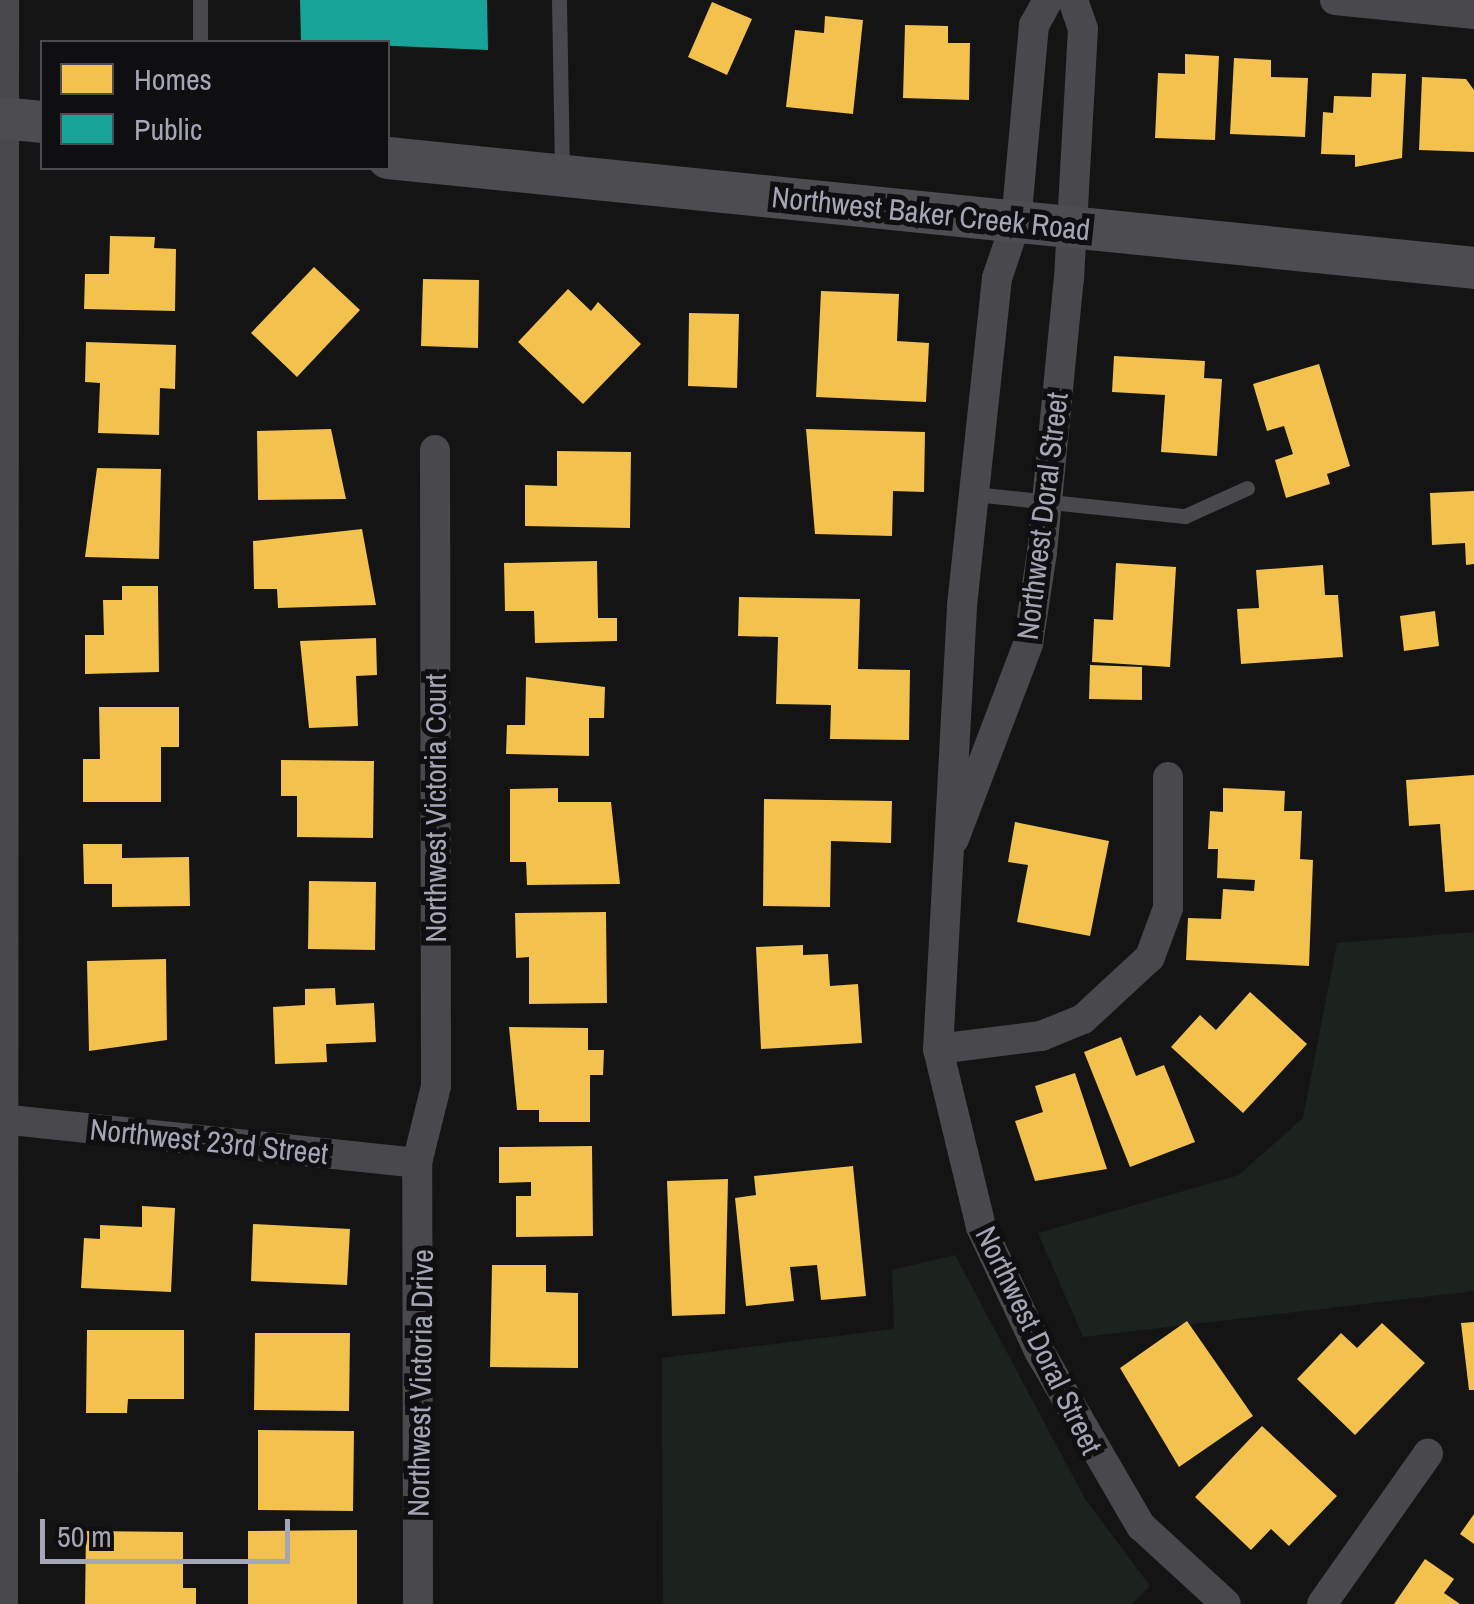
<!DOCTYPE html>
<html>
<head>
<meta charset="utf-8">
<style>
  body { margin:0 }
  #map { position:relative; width:1474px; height:1604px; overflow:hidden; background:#141414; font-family:"Archivo Narrow",sans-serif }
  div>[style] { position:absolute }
  .green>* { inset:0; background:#1c231e }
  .homes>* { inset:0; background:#f2c14e }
  .public>* { inset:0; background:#17a398 }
  .lane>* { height:15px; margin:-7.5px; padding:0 7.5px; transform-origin:7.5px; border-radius:7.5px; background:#48484d }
  .street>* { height:30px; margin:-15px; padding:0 15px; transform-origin:15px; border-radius:15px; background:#48484d }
  .secondary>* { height:42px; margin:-21px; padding:0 21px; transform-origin:21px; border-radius:21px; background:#4c4c51 }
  span { translate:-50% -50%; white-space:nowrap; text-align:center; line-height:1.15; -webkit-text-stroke:10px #0f0e10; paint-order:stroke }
  .street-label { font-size:30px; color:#a4a6b6 }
  .legend { position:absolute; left:40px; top:40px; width:350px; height:130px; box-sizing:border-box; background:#0f0e10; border:2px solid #4b4b52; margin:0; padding:12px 18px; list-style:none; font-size:30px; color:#a4a6b6 }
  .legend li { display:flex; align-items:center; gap:20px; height:50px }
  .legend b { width:50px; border:2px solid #4b4b52 }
  .scale { position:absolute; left:40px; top:1519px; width:250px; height:45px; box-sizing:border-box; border:5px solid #a4a6b6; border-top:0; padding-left:12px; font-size:30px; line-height:35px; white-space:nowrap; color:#a4a6b6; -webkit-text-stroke:8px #0f0e10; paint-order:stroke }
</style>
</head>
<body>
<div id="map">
  <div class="green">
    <div style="clip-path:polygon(1474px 932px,1474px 1291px,1083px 1337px,1038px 1233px,1239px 1175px,1303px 1118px,1337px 943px)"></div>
    <div style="clip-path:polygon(955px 1255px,1085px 1499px,1150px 1586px,1132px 1604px,663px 1604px,662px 1358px,894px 1329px,892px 1270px)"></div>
  </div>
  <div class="homes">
    <div style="clip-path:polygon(712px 2px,752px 19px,727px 75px,688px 57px)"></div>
    <div style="clip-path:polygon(825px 16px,863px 20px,853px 114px,786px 107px,795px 30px,824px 33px)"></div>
    <div style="clip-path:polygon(905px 25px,948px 26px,948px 43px,970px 43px,969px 100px,903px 98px)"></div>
    <div style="clip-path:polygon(1185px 54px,1219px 56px,1215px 140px,1155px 138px,1158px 73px,1185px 74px)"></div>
    <div style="clip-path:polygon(1234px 58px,1271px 60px,1271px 77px,1308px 78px,1305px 137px,1230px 134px)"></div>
    <div style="clip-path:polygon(1372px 73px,1406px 74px,1402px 158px,1355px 167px,1355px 155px,1321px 154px,1323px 112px,1333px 113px,1334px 96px,1371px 97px)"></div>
    <div style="clip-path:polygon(1422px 77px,1466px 79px,1474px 90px,1474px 152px,1419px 150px)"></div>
    <div style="clip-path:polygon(110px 236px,155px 237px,154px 248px,176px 249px,175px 311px,84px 309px,85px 274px,109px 274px)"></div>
    <div style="clip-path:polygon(314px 267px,360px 310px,297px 377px,251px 333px)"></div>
    <div style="clip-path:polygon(423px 279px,479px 280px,478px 348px,421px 346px)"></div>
    <div style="clip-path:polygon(568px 289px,591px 311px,598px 302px,641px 344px,583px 404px,518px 342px)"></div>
    <div style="clip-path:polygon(821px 291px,899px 294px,897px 341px,929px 343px,926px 402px,816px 397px)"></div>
    <div style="clip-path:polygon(689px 313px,739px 314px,737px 388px,688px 386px)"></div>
    <div style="clip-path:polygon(86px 342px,176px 345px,175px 389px,160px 388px,159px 435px,98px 433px,100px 383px,85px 382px)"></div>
    <div style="clip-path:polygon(1114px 356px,1205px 361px,1204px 378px,1222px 379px,1217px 456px,1161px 452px,1165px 395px,1112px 392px)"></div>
    <div style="clip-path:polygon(1319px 364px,1350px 466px,1327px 474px,1330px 484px,1286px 498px,1275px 460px,1293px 454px,1284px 426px,1267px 431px,1253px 384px)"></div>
    <div style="clip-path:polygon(331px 429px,346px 499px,258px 500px,257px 431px)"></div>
    <div style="clip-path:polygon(806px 429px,925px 432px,924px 492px,893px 491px,892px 536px,815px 534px)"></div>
    <div style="clip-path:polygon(557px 451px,631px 452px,630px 528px,525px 526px,525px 485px,557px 486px)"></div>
    <div style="clip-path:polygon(97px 468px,161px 469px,159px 559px,85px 557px)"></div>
    <div style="clip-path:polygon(1474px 491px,1474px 564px,1466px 565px,1465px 543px,1432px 545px,1430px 493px)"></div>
    <div style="clip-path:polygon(362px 529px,376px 605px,278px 608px,277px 589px,254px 589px,253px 541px)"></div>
    <div style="clip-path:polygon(597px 561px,598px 618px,617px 618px,617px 641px,535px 643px,534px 611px,505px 611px,504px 563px)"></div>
    <div style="clip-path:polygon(1116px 563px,1176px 567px,1170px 667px,1092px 662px,1094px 619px,1113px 620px)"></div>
    <div style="clip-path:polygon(1323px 565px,1325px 595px,1338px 595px,1343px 657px,1241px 664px,1237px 609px,1259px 608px,1256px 570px)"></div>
    <div style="clip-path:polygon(122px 586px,158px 586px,159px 672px,85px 674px,85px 635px,104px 635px,103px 600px,122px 600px)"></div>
    <div style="clip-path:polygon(739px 597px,860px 599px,858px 669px,910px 670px,909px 740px,830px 739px,831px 705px,776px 704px,778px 637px,738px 636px)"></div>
    <div style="clip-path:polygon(1435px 611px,1439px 646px,1404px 651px,1400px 616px)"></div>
    <div style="clip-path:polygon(376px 638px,377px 675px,356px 676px,358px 726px,309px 728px,300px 641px)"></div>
    <div style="clip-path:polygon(1090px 665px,1142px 667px,1142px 700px,1089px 699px)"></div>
    <div style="clip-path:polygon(526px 677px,605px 687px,604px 718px,589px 718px,589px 756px,506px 754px,507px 725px,525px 725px)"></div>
    <div style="clip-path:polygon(99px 707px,179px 707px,179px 747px,161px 747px,161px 802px,83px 802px,83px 759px,100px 759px)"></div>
    <div style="clip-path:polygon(281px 760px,374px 761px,373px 838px,297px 837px,297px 796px,281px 796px)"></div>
    <div style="clip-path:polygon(1474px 775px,1474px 890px,1445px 892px,1440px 824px,1409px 826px,1406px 780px)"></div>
    <div style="clip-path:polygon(558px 788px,558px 802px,611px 802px,620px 884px,527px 885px,526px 862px,510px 862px,510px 789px)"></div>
    <div style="clip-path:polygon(1223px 788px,1285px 791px,1284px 811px,1302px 811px,1300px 859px,1313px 860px,1309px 966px,1186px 960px,1188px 918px,1221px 919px,1223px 889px,1254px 891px,1255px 880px,1217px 878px,1218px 849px,1208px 849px,1210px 811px,1223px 812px)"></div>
    <div style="clip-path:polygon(764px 799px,892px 801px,891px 843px,831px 841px,830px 907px,763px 906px)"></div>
    <div style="clip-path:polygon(1015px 822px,1109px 841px,1090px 936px,1017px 922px,1028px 865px,1008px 862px)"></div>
    <div style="clip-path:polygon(83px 844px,122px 844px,122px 858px,189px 857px,190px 906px,112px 907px,112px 884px,84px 884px)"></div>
    <div style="clip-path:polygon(309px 881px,376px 882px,375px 950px,308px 949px)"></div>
    <div style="clip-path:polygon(606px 912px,607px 1003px,529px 1004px,529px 957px,516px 958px,515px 913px)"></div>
    <div style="clip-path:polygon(803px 945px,803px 955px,828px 954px,830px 986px,858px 984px,862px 1043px,761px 1049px,756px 947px)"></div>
    <div style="clip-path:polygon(166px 959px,167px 1040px,89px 1051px,87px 961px)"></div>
    <div style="clip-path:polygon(335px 988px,336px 1005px,374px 1003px,376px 1042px,326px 1044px,327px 1062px,275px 1064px,273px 1007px,305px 1005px,305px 989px)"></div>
    <div style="clip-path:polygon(1250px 992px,1307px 1044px,1243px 1113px,1171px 1047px,1200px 1015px,1216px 1030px)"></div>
    <div style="clip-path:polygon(509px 1027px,588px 1028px,588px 1050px,604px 1050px,603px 1075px,590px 1075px,590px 1122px,539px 1122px,539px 1110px,517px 1110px)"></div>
    <div style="clip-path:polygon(1121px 1037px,1136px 1076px,1164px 1065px,1195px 1142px,1130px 1167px,1084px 1052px)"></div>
    <div style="clip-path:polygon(1075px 1073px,1107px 1169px,1035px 1181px,1015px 1121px,1043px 1112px,1035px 1086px)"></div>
    <div style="clip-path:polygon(592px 1146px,593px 1236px,516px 1237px,516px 1196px,531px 1196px,531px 1182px,499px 1183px,499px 1147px)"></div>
    <div style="clip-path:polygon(853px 1166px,866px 1296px,821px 1300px,817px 1265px,790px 1267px,794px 1301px,746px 1306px,735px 1198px,756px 1195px,754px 1176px)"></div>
    <div style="clip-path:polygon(728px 1179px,725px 1314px,672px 1316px,667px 1181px)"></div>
    <div style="clip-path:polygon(142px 1206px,175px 1208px,171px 1292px,81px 1288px,84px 1238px,100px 1239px,100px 1225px,142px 1227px)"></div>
    <div style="clip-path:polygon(253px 1224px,350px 1229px,347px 1285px,251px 1281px)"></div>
    <div style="clip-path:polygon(492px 1265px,546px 1265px,546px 1292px,578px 1293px,578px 1368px,490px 1367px)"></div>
    <div style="clip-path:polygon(1187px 1321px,1253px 1416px,1179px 1467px,1120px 1368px)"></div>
    <div style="clip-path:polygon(1474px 1322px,1474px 1390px,1469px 1390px,1461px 1323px)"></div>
    <div style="clip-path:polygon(1382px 1323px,1425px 1363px,1355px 1435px,1297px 1379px,1341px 1333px,1357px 1348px)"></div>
    <div style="clip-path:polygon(87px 1330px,184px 1330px,184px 1399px,128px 1399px,127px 1413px,86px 1413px)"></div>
    <div style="clip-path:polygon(255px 1333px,350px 1333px,349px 1411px,254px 1410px)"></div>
    <div style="clip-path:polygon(1262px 1426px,1337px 1496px,1289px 1546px,1271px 1529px,1251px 1550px,1195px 1497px)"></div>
    <div style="clip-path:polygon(258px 1430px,354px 1431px,353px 1511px,258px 1510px)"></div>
    <div style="clip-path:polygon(1474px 1514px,1474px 1544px,1460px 1534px)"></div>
    <div style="clip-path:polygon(357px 1530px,357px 1604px,248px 1604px,248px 1531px)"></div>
    <div style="clip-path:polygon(86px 1531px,183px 1532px,183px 1588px,196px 1588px,196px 1604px,85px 1604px)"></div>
    <div style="clip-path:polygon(1425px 1559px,1454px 1579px,1444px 1593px,1460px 1604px,1394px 1604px)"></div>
  </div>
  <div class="public">
    <div style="clip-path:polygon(300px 0,487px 0,488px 50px,301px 42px)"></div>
  </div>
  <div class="lane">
    <div style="left:559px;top:0;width:171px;rotate:89deg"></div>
    <div style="left:200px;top:42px;width:42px;rotate:-90deg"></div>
    <div style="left:974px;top:494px;width:212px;rotate:6deg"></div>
    <div style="left:1185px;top:516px;width:68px;rotate:-24.3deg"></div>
  </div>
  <div class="street">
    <div style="left:1048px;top:0;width:29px;rotate:119deg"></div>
    <div style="left:1034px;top:25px;width:198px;rotate:95.2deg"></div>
    <div style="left:1016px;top:222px;width:59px;rotate:108.7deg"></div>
    <div style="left:997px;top:278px;width:331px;rotate:96.1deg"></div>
    <div style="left:962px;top:607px;width:443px;rotate:93.1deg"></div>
    <div style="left:938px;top:1049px;width:183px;rotate:76.4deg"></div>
    <div style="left:981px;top:1227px;width:137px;rotate:64.9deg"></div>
    <div style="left:1039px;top:1351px;width:203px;rotate:59.8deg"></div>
    <div style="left:1141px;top:1526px;width:115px;rotate:42.5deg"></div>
    <div style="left:1335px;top:0;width:140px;rotate:5.8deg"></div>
    <div style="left:954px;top:839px;width:209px;rotate:-69.2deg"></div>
    <div style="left:1028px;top:644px;width:93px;rotate:-81.3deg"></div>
    <div style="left:1042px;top:552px;width:274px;rotate:-84.4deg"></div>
    <div style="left:1069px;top:279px;width:250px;rotate:-86.8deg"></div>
    <div style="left:1083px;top:29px;width:31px;rotate:-109deg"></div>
    <div style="left:938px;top:1049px;width:104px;rotate:-7.2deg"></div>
    <div style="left:1041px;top:1036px;width:45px;rotate:-22deg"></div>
    <div style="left:1083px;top:1019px;width:91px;rotate:-42.8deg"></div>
    <div style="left:1150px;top:957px;width:52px;rotate:-69.8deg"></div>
    <div style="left:1168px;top:908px;width:131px;rotate:-90deg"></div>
    <div style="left:0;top:1119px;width:419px;rotate:6deg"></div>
    <div style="left:3px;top:1604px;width:1604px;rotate:-89.96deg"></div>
    <div style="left:418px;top:1604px;width:441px;rotate:-90.1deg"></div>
    <div style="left:417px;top:1163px;width:79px;rotate:-76.1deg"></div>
    <div style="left:436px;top:1086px;width:636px;rotate:-90.09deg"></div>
    <div style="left:1322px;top:1604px;width:184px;rotate:-54.8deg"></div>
  </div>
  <div class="secondary">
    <div style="left:0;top:118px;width:42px;rotate:5.4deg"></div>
    <div style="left:388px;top:158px;width:1092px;rotate:5.78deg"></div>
  </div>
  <div class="street-label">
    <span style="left:931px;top:213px;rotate:6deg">Northwest Baker Creek Road</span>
    <span style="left:1042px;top:516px;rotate:-83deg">Northwest Doral Street</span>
    <span style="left:435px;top:808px;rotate:-90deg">Northwest Victoria Court</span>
    <span style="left:209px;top:1141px;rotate:6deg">Northwest 23rd Street</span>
    <span style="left:1039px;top:1340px;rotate:64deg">Northwest Doral Street</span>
    <span style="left:420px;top:1383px;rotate:-89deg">Northwest Victoria Drive</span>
  </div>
  <ul class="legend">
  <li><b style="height:28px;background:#f2c14e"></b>Homes</li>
  <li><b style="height:28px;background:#17a398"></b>Public</li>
  </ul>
  <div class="scale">50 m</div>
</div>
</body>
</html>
